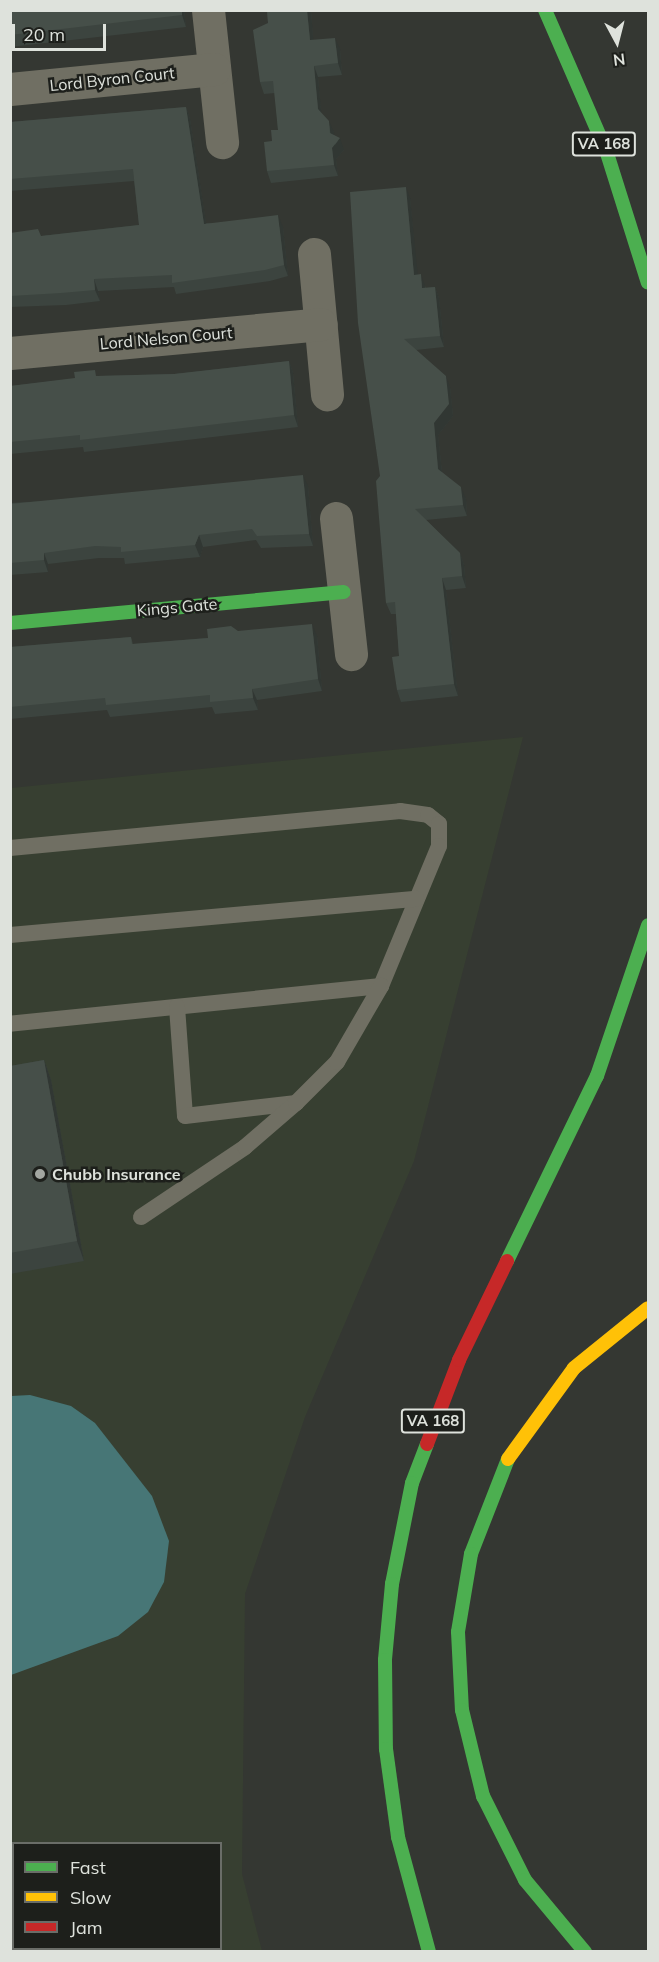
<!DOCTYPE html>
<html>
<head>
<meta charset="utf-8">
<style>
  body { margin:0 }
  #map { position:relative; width:659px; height:1962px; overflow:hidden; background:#343732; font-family:Mulish,sans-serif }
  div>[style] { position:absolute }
  .built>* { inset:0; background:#373f31 }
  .water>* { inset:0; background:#477676 }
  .lane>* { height:16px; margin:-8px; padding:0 8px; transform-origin:8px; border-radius:8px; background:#706f63 }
  .street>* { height:33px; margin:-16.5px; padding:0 16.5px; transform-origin:16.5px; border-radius:16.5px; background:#706f63 }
  .fast>* { height:14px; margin:-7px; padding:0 7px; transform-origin:7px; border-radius:7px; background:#4caf50 }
  .slow>* { height:14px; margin:-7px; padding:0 7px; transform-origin:7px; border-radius:7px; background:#ffc107 }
  .jam>* { height:14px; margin:-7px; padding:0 7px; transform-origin:7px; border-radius:7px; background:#c62828 }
  .wall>* { inset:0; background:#3c443f }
  .shaded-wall>* { inset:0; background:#313733 }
  .building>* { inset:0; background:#464f49 }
  .dots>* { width:16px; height:16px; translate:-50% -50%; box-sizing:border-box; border:3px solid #1d1f1b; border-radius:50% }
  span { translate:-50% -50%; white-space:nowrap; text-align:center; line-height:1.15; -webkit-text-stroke:5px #1d1f1b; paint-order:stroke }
  .shield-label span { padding:2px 4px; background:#1d1f1b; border:2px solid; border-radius:4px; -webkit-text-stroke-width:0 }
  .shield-label { font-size:15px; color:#dee2dc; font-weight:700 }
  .street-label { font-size:16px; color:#dee2dc }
  .poi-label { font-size:16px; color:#dee2dc; font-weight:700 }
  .left { translate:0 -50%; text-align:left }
  .frame { position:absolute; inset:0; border:12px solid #dee2dc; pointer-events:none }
  .legend { position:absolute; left:12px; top:1842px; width:210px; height:108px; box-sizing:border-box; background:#1d1f1b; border:2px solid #6a6d68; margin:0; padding:8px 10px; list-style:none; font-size:18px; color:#dee2dc }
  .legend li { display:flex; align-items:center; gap:12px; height:30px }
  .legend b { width:30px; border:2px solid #6a6d68 }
  .north { position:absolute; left:587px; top:12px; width:60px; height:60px; -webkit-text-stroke:4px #1d1f1b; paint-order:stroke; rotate:173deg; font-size:16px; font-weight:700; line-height:24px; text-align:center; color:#dee2dc }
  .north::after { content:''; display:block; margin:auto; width:21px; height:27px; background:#dee2dc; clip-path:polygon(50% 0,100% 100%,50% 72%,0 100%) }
  .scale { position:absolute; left:12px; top:24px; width:94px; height:27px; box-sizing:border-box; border:3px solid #dee2dc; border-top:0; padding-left:8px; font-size:18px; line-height:21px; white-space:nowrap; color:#dee2dc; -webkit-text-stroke:4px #1d1f1b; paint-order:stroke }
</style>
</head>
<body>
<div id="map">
  <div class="built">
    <div style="clip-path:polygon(evenodd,523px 737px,414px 1161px,305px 1417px,245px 1594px,242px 1874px,262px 1951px,11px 1952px,11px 788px,523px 737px,14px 1844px,220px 1844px,220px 1948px,14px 1948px,14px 1844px)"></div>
  </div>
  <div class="water">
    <div style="clip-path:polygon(30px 1395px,71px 1406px,95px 1423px,152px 1496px,169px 1541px,164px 1582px,148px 1612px,118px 1636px,11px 1675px,11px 1396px)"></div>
  </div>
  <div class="lane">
    <div style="left:10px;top:848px;width:392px;rotate:-5.4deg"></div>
    <div style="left:400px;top:811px;width:28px;rotate:8deg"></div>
    <div style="left:428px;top:815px;width:14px;rotate:39deg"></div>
    <div style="left:439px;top:824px;width:22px;rotate:90deg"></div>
    <div style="left:439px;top:846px;width:152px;rotate:112.5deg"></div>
    <div style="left:381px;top:986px;width:373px;rotate:174.2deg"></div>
    <div style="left:10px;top:935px;width:408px;rotate:-5.1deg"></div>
    <div style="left:177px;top:1007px;width:109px;rotate:85.8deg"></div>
    <div style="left:185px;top:1116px;width:112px;rotate:-6.7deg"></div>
    <div style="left:141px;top:1217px;width:125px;rotate:-33.9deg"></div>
    <div style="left:245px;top:1147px;width:67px;rotate:-40.8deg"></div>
    <div style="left:296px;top:1103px;width:58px;rotate:-45deg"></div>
    <div style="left:337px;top:1062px;width:88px;rotate:-59.9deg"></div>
  </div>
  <div class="street">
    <div style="left:208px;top:10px;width:133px;rotate:83.9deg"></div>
    <div style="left:10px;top:89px;width:205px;rotate:-5.6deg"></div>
    <div style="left:314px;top:254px;width:141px;rotate:84.7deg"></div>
    <div style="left:10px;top:353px;width:312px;rotate:-5.3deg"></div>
    <div style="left:336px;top:518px;width:137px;rotate:83.7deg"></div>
  </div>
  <div class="fast">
    <div style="left:545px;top:10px;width:153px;rotate:66.5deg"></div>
    <div style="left:606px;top:150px;width:139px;rotate:72.5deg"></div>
    <div style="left:10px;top:623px;width:335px;rotate:-5.3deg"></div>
    <div style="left:507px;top:1261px;width:206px;rotate:-64.1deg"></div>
    <div style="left:597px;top:1076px;width:159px;rotate:-71.3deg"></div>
    <div style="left:427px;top:1444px;width:42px;rotate:111deg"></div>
    <div style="left:412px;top:1483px;width:103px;rotate:101.2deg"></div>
    <div style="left:392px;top:1584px;width:76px;rotate:95.3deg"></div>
    <div style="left:385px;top:1660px;width:89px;rotate:89.4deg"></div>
    <div style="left:386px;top:1749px;width:89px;rotate:82.2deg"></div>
    <div style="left:398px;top:1837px;width:119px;rotate:74.9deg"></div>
    <div style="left:508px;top:1459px;width:102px;rotate:111.3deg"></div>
    <div style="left:471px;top:1554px;width:79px;rotate:99.5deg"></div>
    <div style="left:458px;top:1632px;width:78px;rotate:87.1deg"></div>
    <div style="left:462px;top:1710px;width:89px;rotate:76.3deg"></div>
    <div style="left:483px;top:1796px;width:94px;rotate:63.4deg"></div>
    <div style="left:525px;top:1880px;width:94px;rotate:50.2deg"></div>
  </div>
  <div class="slow">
    <div style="left:508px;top:1459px;width:112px;rotate:-54deg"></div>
    <div style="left:574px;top:1368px;width:95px;rotate:-39deg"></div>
  </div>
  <div class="jam">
    <div style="left:427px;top:1444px;width:90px;rotate:-69.1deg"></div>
    <div style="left:459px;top:1360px;width:110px;rotate:-64.1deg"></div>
  </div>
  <div class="wall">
    <div style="clip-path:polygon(10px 10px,184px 10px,186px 27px,10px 47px)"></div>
    <div style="clip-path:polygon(267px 10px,311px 10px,313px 40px,340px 49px,342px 75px,318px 77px,321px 113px,334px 132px,334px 135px,344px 150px,336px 159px,338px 176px,271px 183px,267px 171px,272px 141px,278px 130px,275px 93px,264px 94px,260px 82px,268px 23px)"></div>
    <div style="clip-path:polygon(186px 107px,190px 119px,206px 223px,283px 227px,288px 276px,270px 281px,176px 294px,174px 287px,98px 291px,100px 301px,66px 305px,10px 307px,10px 233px,41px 236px,139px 225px,134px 181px,10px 191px,10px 122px)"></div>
    <div style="clip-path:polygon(410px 198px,417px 275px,425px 286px,426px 288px,435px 287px,439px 298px,444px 347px,416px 350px,450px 387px,453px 416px,438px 435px,442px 472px,466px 499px,467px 516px,426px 520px,460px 553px,464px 565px,466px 588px,446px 590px,458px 696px,401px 702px,397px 690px,399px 656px,396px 614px,391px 614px,386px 603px,380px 476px)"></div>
    <div style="clip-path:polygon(289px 361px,293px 373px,298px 427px,84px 452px,83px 447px,10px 454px,10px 386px,97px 376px,174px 374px)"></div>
    <div style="clip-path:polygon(308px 486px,313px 546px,261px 548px,256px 540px,203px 547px,200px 557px,125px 564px,124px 558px,99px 558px,48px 564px,48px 572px,10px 575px,10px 503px)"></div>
    <div style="clip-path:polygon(238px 631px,317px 636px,322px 691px,257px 700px,258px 710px,215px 714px,212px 707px,110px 717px,107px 710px,10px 719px,10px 647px,131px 637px,133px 644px,208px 638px)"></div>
    <div style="clip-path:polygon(44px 1060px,51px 1080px,84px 1261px,10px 1274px,10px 1066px)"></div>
  </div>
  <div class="shaded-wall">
    <div style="clip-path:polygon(182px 10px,184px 10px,186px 27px,182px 15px)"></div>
    <div style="clip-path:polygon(307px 10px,311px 10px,314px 51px,310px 40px)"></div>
    <div style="clip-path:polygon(335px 38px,340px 49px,342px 75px,338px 63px)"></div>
    <div style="clip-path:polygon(314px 66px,318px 77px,322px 121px,318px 109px)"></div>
    <div style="clip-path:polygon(186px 107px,190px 119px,208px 235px,204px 224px)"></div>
    <div style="clip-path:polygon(329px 121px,334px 132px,335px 145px,340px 138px,344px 150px,336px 159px,338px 176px,334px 165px)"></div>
    <div style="clip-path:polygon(406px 187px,410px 198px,419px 287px,414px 275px)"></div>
    <div style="clip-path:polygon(278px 215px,283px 227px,288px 276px,284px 265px)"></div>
    <div style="clip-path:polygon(421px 274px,425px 286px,427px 300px,422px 288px)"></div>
    <div style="clip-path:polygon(94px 279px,98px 291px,100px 301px,95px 290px)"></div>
    <div style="clip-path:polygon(435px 287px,439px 298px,444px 347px,440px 336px)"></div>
    <div style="clip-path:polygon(289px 361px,293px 373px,298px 427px,294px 415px)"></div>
    <div style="clip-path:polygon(446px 376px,450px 387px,453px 416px,438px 435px,443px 481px,438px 469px,434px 423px)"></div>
    <div style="clip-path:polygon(303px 475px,308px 486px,313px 546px,309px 534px)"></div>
    <div style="clip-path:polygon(461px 487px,466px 499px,467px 516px,463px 505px)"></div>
    <div style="clip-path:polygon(199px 535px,203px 547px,200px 557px,195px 545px)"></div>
    <div style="clip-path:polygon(44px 553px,48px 564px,48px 572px,44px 560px)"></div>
    <div style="clip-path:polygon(460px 553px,464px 565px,466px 588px,462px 576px)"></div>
    <div style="clip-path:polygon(442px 578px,446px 590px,458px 696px,454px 684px)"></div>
    <div style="clip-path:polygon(312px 624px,317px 636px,322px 691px,318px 679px)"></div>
    <div style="clip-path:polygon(252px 689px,257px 700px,258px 710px,253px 698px)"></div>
    <div style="clip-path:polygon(44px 1060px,51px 1080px,84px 1261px,77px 1241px)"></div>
  </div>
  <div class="building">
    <div style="clip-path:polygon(10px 10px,182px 10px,182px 15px,10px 35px)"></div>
    <div style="clip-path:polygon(267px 10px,307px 10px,310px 40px,335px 38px,338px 63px,314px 66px,318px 109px,329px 121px,330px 133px,340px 138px,332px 148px,334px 165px,267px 171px,264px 142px,272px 141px,271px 130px,278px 130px,273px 81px,260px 82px,253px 30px,268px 23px)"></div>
    <div style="clip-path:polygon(186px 107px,204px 224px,278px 215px,284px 265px,265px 270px,172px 283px,172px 275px,94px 279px,95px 290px,61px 293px,10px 296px,10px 233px,38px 229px,41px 236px,139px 225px,133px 169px,10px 179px,10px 122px)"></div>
    <div style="clip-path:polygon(406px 187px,414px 275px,421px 274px,422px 288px,435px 287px,440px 336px,404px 339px,446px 376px,449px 404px,434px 423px,438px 469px,461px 487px,463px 505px,415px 509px,460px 553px,462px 576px,442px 578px,454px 684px,397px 690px,392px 657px,399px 656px,395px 602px,386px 603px,376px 481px,380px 476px,358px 323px,350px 192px)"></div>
    <div style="clip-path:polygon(289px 361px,294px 415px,80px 440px,80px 435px,10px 442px,10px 386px,75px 378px,74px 372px,95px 370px,96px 376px,174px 374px)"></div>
    <div style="clip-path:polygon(303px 475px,309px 534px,257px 536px,252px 529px,199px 535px,195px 545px,121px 552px,121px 547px,95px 546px,44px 553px,44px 560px,10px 563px,10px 504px)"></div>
    <div style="clip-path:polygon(312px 624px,318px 679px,252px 689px,253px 698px,210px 702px,210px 695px,106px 705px,105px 698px,10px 707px,10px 647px,131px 637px,132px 644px,208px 638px,207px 629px,231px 626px,238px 631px)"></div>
    <div style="clip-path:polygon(44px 1060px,77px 1241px,10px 1253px,10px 1066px)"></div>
  </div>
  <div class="dots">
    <div style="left:40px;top:1174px;background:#a2a6a0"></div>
  </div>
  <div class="shield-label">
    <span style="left:604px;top:144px">VA 168</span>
    <span style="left:433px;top:1421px">VA 168</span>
  </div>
  <div class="street-label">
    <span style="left:112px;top:79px;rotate:-6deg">Lord Byron Court</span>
    <span style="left:166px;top:338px;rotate:-5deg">Lord Nelson Court</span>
    <span style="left:177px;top:607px;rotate:-5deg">Kings Gate</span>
  </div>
  <div class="poi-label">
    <span class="left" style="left:52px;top:1174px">Chubb Insurance</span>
  </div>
  <div class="frame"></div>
  <ul class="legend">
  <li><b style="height:8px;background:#4caf50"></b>Fast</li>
  <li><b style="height:8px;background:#ffc107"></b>Slow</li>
  <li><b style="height:8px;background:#c62828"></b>Jam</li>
  </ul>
  <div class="north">N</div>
  <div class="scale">20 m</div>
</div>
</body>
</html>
